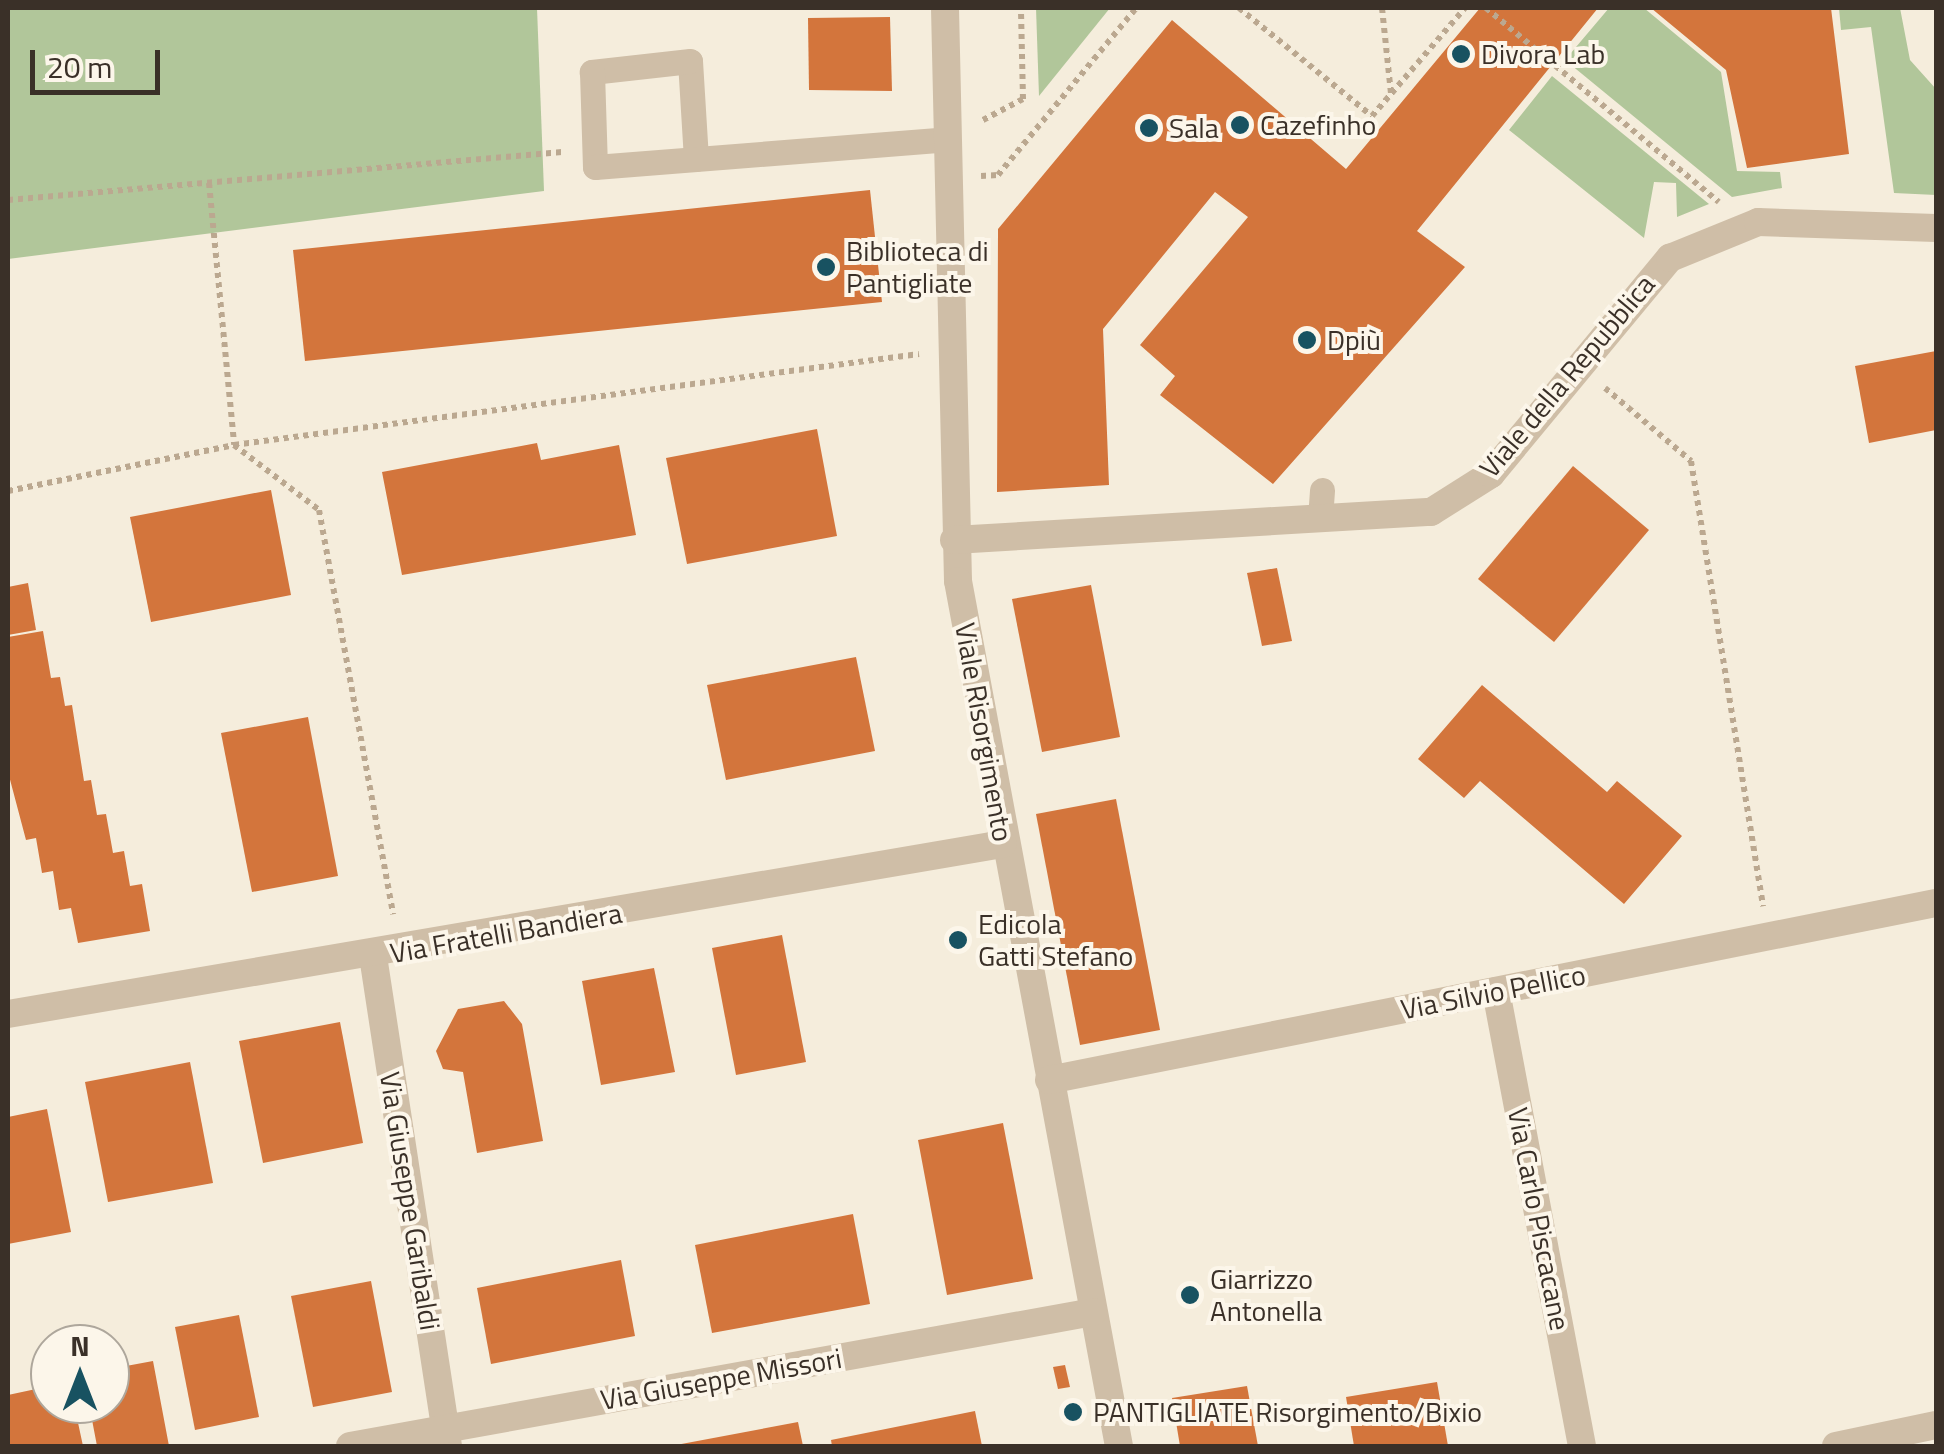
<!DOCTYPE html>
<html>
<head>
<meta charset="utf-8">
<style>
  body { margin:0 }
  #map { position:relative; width:1944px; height:1454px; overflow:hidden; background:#f5eddc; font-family:"Titillium Web",sans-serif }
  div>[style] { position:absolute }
  .green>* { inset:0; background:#b1c69a }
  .building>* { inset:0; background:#d3753c }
  .path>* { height:6px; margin-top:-3px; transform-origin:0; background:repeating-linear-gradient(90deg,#bba890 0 5px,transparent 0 10px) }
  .service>* { height:25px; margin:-12.5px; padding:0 12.5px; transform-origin:12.5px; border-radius:12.5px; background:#cfbea7 }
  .minor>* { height:28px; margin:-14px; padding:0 14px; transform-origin:14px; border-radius:14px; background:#cfbea7 }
  .dots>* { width:28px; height:28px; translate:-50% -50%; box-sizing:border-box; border:5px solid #fcf6ea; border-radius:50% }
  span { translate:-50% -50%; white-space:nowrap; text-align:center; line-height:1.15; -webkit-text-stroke:8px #fcf6ea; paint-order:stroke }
  .poi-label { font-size:28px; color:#3a3028 }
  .left { translate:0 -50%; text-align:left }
  .street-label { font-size:28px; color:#3a3028 }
  .frame { position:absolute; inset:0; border:10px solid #3a3028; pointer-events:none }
  .north { position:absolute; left:30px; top:1324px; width:100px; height:100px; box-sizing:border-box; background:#fcf6ea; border:2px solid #aea79c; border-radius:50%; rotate:0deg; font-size:28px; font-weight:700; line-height:40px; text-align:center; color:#3a3028 }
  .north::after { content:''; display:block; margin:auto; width:35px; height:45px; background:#185261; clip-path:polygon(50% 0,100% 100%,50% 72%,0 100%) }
  .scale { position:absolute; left:30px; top:50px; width:130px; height:45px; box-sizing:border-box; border:5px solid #3a3028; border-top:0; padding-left:12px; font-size:30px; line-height:35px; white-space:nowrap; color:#3a3028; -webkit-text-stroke:8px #fcf6ea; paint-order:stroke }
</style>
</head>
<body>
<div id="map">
  <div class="green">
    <div style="clip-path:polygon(8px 8px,537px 8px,544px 191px,8px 259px)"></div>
    <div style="clip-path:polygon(1036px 8px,1110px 8px,1039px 96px)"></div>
    <div style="clip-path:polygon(1609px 8px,1644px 8px,1721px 72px,1737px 171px,1780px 172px,1782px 188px,1732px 197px,1565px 60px)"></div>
    <div style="clip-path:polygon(1839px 8px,1900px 8px,1910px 60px,1936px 89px,1936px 195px,1894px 193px,1871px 27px,1841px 30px)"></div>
    <div style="clip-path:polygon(1552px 76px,1709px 204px,1677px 217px,1676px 183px,1654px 182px,1644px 238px,1509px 130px)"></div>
  </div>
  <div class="building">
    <div style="clip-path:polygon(1480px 8px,1598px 8px,1417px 231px,1465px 267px,1273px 484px,1160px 395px,1175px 376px,1140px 345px,1248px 217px,1215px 192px,1103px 329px,1109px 485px,997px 492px,998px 229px,1172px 20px,1346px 169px)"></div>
    <div style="clip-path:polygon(1651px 8px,1831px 8px,1849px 154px,1747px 168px,1726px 70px)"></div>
    <div style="clip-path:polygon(890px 17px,892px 91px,809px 90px,808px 18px)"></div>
    <div style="clip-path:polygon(870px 190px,882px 302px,305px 361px,293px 250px)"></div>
    <div style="clip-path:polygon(1936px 351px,1936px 430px,1869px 443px,1855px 366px)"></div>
    <div style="clip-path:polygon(817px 429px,837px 536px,687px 564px,666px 458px)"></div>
    <div style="clip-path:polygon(537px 443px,541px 460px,619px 445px,636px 535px,402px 575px,382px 472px)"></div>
    <div style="clip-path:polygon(1573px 466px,1649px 530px,1554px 642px,1478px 579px)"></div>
    <div style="clip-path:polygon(271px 490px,291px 595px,151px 622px,130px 517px)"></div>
    <div style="clip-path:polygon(1277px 568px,1292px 641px,1262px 646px,1247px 573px)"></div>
    <div style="clip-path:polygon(28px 583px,36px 630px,8px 635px,8px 587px)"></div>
    <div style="clip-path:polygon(1091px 585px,1120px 737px,1042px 752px,1012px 599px)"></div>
    <div style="clip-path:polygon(43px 631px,51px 678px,60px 677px,65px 706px,72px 705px,84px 781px,91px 780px,97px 815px,106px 814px,113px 853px,124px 851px,130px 886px,142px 884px,150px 931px,78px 943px,71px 908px,59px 910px,53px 871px,42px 873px,36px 838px,26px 840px,8px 772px,8px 637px)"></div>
    <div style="clip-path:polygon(856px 657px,875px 751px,726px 780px,707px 685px)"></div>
    <div style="clip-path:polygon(1482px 685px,1607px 792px,1617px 781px,1682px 836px,1624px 904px,1480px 781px,1464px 798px,1418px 759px)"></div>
    <div style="clip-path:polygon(308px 717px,338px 876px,252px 892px,221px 733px)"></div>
    <div style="clip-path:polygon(1116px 799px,1160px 1030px,1080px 1045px,1036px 814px)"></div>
    <div style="clip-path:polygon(782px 935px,806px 1062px,736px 1075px,712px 948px)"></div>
    <div style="clip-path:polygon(654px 968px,675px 1072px,601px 1085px,582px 981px)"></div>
    <div style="clip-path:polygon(504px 1001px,522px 1024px,543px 1141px,477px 1153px,463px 1072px,443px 1069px,436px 1051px,458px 1009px)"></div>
    <div style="clip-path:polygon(340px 1022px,363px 1143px,263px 1163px,239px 1041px)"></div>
    <div style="clip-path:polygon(190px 1062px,213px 1183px,108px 1202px,85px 1082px)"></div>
    <div style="clip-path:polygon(47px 1109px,71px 1232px,8px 1244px,8px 1117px)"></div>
    <div style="clip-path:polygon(1003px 1123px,1033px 1279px,947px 1295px,918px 1140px)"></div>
    <div style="clip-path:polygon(853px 1214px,870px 1304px,712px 1333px,695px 1245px)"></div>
    <div style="clip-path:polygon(621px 1260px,635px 1336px,491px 1364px,477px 1288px)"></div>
    <div style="clip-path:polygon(371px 1281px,392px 1392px,313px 1407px,291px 1296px)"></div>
    <div style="clip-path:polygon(239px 1315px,259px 1417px,195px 1430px,175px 1327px)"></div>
    <div style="clip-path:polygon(153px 1361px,169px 1446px,97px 1446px,89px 1404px,110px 1404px,110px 1369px)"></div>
    <div style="clip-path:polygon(1065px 1365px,1070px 1387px,1058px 1389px,1053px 1367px)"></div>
    <div style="clip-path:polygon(1437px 1382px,1448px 1446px,1354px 1446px,1346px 1397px)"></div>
    <div style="clip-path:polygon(50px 1386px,50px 1404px,74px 1404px,83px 1446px,8px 1446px,8px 1395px)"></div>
    <div style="clip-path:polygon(1247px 1386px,1258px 1446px,1180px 1446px,1172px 1398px)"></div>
    <div style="clip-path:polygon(975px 1411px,982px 1446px,832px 1446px,831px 1440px)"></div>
    <div style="clip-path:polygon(798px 1422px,803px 1446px,677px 1446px,676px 1445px)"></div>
  </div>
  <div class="path">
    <div style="left:1239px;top:8px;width:171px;rotate:39.1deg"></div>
    <div style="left:1372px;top:116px;width:143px;rotate:-49.3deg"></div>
    <div style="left:1382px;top:8px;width:86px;rotate:84deg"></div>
    <div style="left:1486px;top:8px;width:303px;rotate:39.8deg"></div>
    <div style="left:983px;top:120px;width:45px;rotate:-27.7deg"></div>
    <div style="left:1023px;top:99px;width:91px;rotate:-91.3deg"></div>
    <div style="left:981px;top:176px;width:17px;rotate:-3deg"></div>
    <div style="left:998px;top:175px;width:217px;rotate:-50.4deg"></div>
    <div style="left:209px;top:183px;width:263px;rotate:84.5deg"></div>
    <div style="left:234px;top:445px;width:691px;rotate:-7.57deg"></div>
    <div style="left:8px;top:200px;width:556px;rotate:-4.95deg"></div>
    <div style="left:1605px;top:388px;width:113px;rotate:40.3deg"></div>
    <div style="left:1691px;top:461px;width:451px;rotate:80.8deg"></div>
    <div style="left:8px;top:491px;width:231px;rotate:-11.5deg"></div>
    <div style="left:234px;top:445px;width:107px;rotate:37.4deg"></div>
    <div style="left:319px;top:510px;width:411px;rotate:79.6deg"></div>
  </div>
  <div class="service">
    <div style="left:696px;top:159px;width:98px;rotate:-93.5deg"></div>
    <div style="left:690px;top:61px;width:99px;rotate:173.6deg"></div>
    <div style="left:592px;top:72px;width:95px;rotate:88.2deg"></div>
    <div style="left:595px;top:167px;width:353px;rotate:-4.5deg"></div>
    <div style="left:1320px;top:519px;width:29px;rotate:-86deg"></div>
  </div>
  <div class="minor">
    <div style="left:945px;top:8px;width:573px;rotate:88.7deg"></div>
    <div style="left:958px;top:581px;width:880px;rotate:79.46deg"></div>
    <div style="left:954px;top:540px;width:478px;rotate:-3.4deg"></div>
    <div style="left:1431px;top:512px;width:71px;rotate:-32.3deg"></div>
    <div style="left:1491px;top:474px;width:281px;rotate:-50.4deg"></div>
    <div style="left:1670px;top:258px;width:95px;rotate:-22.2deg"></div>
    <div style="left:1758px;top:222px;width:178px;rotate:1.9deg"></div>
    <div style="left:373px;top:956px;width:496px;rotate:81.3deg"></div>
    <div style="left:1496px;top:991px;width:463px;rotate:79.3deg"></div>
    <div style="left:8px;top:1014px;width:1009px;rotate:-9.7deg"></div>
    <div style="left:1049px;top:1080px;width:904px;rotate:-11.29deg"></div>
    <div style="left:350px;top:1446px;width:755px;rotate:-10.22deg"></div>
    <div style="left:1836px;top:1446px;width:102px;rotate:-11.9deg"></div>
  </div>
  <div class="dots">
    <div style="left:1461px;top:54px;background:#185261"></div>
    <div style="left:1240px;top:125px;background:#185261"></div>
    <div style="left:1149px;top:128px;background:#185261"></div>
    <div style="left:826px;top:267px;background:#185261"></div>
    <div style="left:1307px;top:340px;background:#185261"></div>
    <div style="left:958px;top:940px;background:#185261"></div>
    <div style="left:1190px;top:1295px;background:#185261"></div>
    <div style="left:1073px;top:1412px;background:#185261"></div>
  </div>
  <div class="poi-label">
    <span class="left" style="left:1481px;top:54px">Divora Lab</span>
    <span class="left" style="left:1260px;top:125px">Cazefinho</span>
    <span class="left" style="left:1169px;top:128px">Sala</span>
    <span class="left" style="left:846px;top:267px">Biblioteca di<br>Pantigliate</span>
    <span class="left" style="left:1327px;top:340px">Dpiù</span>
    <span class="left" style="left:978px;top:940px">Edicola<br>Gatti Stefano</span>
    <span class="left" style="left:1210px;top:1295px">Giarrizzo<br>Antonella</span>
    <span class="left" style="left:1093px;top:1412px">PANTIGLIATE Risorgimento/Bixio</span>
  </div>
  <div class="street-label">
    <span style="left:1567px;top:376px;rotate:-50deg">Viale della Repubblica</span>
    <span style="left:984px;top:732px;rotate:80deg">Viale Risorgimento</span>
    <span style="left:506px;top:933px;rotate:-10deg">Via Fratelli Bandiera</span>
    <span style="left:1493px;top:992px;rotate:-11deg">Via Silvio Pellico</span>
    <span style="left:410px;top:1201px;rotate:81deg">Via Giuseppe Garibaldi</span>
    <span style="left:1539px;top:1219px;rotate:79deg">Via Carlo Piscacane</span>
    <span style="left:721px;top:1379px;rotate:-10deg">Via Giuseppe Missori</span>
  </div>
  <div class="frame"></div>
  <div class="north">N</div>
  <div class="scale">20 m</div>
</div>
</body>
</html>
